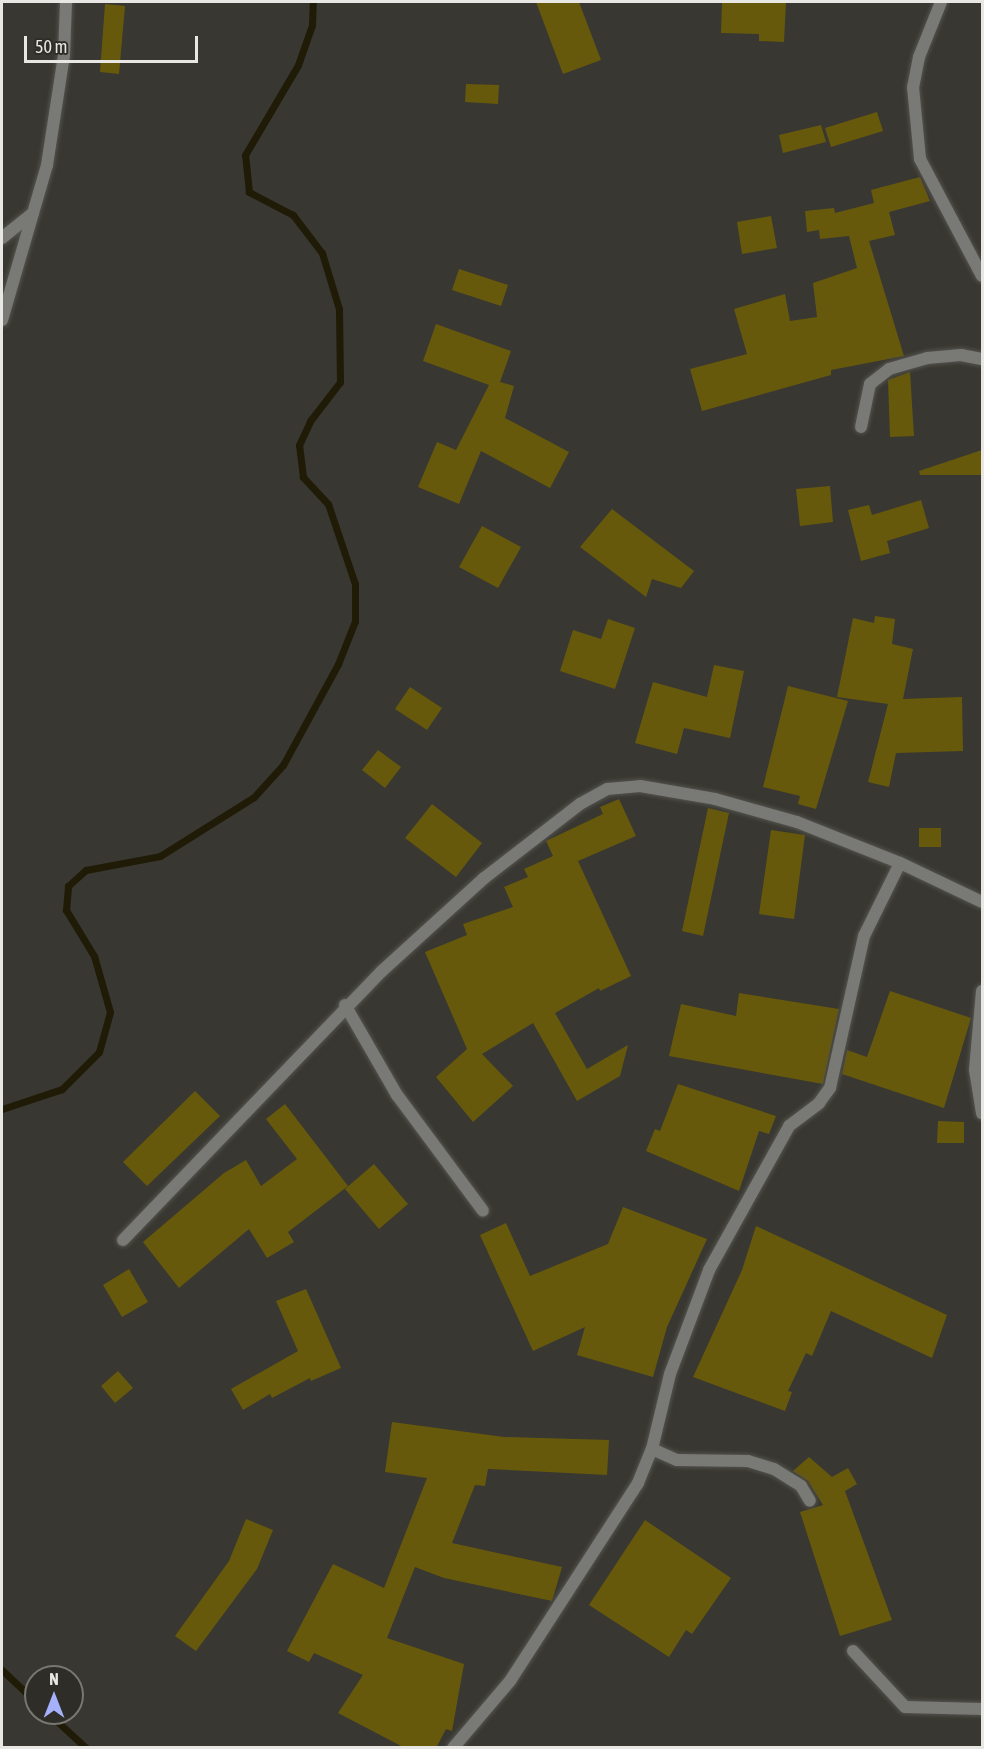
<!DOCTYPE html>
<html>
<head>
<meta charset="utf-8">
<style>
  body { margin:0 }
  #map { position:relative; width:984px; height:1749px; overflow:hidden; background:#383731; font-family:"Asap Condensed",sans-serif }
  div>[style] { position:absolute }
  .stream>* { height:7px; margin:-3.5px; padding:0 3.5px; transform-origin:3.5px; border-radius:3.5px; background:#201b06 }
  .building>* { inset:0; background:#67590c }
  .roads { filter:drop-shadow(0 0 2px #54534d) drop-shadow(0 0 2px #54534d) }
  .minor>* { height:12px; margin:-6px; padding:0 6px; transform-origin:6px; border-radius:6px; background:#797976 }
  span { translate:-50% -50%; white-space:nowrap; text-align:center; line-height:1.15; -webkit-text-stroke:5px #2e2d27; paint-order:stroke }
  .frame { position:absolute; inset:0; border:3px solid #e8e7e3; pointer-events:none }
  .north { position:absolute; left:24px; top:1665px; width:60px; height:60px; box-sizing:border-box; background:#2e2d27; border:2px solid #787772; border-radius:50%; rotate:0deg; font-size:16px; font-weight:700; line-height:24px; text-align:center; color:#e8e7e3 }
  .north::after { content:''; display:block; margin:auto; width:21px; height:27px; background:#a6b1fc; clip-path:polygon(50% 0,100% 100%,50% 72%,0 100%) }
  .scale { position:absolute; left:24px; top:36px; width:174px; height:27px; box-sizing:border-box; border:3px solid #e8e7e3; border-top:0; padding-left:8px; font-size:18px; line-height:21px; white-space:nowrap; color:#e8e7e3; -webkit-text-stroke:4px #2e2d27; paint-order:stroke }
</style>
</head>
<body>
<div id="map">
  <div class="stream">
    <div style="left:2px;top:1109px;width:63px;rotate:-18.4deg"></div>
    <div style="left:62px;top:1089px;width:52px;rotate:-45deg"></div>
    <div style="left:99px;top:1052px;width:41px;rotate:-74.6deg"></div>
    <div style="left:110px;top:1012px;width:58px;rotate:-105.9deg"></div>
    <div style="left:94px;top:956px;width:54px;rotate:-121.3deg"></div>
    <div style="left:66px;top:910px;width:24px;rotate:-85deg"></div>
    <div style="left:68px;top:886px;width:24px;rotate:-42deg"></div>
    <div style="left:86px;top:870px;width:75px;rotate:-10.7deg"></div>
    <div style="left:160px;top:856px;width:111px;rotate:-32.1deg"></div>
    <div style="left:254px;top:797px;width:43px;rotate:-47.8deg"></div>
    <div style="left:283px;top:765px;width:115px;rotate:-61.4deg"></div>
    <div style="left:338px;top:664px;width:46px;rotate:-68.4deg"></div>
    <div style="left:355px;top:621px;width:37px;rotate:-90deg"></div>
    <div style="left:355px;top:584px;width:84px;rotate:-108.6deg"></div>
    <div style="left:328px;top:504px;width:37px;rotate:-133deg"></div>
    <div style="left:303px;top:477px;width:32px;rotate:-97deg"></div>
    <div style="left:299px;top:445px;width:26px;rotate:-65deg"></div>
    <div style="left:310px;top:421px;width:49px;rotate:-52.4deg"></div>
    <div style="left:340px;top:382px;width:73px;rotate:-90.8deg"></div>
    <div style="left:339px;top:309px;width:59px;rotate:-106.9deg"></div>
    <div style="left:322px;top:253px;width:48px;rotate:-127.3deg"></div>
    <div style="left:293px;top:215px;width:50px;rotate:-152.4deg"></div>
    <div style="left:249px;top:192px;width:37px;rotate:-96deg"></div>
    <div style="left:245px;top:155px;width:104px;rotate:-59.5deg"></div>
    <div style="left:298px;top:65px;width:42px;rotate:-70.7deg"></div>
    <div style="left:312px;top:25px;width:23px;rotate:-88deg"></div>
    <div style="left:2px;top:1670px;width:47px;rotate:43.3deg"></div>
    <div style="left:48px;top:1713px;width:52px;rotate:42.6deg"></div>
  </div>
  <div class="building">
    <div style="clip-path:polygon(536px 2px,579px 2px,601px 60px,563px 74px)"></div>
    <div style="clip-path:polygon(722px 2px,786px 2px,784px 42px,759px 41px,759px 34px,721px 33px)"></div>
    <div style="clip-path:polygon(105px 4px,125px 6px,119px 74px,100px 72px)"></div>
    <div style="clip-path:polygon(466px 84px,499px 85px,498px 104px,465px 102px)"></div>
    <div style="clip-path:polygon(877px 112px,883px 131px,831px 147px,825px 128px)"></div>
    <div style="clip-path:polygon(821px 125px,826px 142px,783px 153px,779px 135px)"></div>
    <div style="clip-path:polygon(920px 177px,930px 201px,889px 212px,895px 235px,869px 241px,904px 356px,831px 370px,831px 375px,702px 411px,690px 369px,747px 354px,734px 309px,785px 294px,790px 321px,817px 317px,813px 283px,857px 268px,849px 236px,820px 239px,819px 230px,807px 232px,805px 211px,834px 208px,835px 213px,874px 203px,871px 190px)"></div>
    <div style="clip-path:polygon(771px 216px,777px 248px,742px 254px,737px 222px)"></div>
    <div style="clip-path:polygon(459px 269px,508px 285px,501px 306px,452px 290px)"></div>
    <div style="clip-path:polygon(436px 324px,511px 351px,500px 382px,514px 386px,505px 418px,569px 452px,550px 488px,481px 451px,459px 504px,418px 487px,437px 442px,456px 450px,489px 385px,423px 361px)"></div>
    <div style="clip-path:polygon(910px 372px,914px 436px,890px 437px,888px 380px)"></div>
    <div style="clip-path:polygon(982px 450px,982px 475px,920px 475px,919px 471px)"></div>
    <div style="clip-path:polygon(830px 486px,833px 522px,800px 526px,796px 489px)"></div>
    <div style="clip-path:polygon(921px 500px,929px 528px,887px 541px,890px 553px,861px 561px,848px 510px,869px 505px,872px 515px)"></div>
    <div style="clip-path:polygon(612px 509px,694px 571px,681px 588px,652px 579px,646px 597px,580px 547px)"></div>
    <div style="clip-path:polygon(482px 526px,521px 547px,498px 588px,459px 567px)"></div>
    <div style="clip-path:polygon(875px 616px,895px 619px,892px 644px,913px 649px,903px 699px,962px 697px,963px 751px,896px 753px,889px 787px,868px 782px,888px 704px,837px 697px,853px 618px,874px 623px)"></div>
    <div style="clip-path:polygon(608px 619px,635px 628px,615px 689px,560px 671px,573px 630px,601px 639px)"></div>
    <div style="clip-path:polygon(714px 665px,744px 671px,730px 738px,684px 728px,677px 754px,635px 743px,653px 682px,707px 697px)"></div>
    <div style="clip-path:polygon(788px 686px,848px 701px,816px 809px,798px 804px,800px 796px,763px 787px)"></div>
    <div style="clip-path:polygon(410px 687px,442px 708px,427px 730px,395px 709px)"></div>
    <div style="clip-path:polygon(378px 750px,401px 767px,385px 788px,362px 770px)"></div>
    <div style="clip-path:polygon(619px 799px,636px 836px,578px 861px,631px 976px,600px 991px,599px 988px,555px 1013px,587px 1069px,628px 1045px,620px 1076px,577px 1101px,533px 1023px,482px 1054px,513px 1086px,473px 1122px,436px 1077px,467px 1049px,425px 952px,467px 935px,463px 924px,513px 907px,504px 887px,528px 877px,524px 869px,553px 856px,546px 841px,603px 814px,600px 807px)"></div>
    <div style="clip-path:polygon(432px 804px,482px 843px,456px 877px,405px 838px)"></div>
    <div style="clip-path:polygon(708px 808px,729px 813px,703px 936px,682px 931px)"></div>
    <div style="clip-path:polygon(919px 828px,941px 828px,941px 847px,919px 847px)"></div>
    <div style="clip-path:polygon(771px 830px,805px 835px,794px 919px,759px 914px)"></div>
    <div style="clip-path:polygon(890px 991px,971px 1018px,944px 1108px,842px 1074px,847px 1050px,867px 1057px)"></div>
    <div style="clip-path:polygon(739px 993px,839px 1009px,823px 1084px,669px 1056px,681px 1004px,736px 1016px)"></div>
    <div style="clip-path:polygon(678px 1084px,776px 1116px,769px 1134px,759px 1131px,739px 1191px,646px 1151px,655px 1129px,660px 1131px)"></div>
    <div style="clip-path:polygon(195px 1091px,220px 1116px,147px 1186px,123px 1162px)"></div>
    <div style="clip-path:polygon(285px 1104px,348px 1186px,288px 1232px,294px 1242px,267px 1258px,249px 1229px,179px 1288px,143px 1242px,224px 1173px,246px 1160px,261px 1186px,297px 1159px,266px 1119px)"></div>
    <div style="clip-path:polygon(938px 1121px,964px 1122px,964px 1143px,937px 1143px)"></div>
    <div style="clip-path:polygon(374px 1164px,408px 1204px,379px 1229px,345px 1189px)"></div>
    <div style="clip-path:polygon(623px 1207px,707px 1239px,667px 1327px,653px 1377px,577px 1355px,585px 1327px,533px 1351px,480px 1235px,506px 1223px,530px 1276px,608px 1244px)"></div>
    <div style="clip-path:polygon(756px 1226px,947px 1315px,932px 1358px,831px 1311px,812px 1356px,806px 1353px,788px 1391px,792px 1392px,785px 1411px,693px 1377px,742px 1270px)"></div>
    <div style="clip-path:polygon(129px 1269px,148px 1302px,122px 1317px,103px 1285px)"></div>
    <div style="clip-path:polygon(306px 1289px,341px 1368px,311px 1381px,310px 1378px,272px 1398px,270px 1394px,243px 1410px,231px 1389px,298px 1351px,276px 1301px)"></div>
    <div style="clip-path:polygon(118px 1371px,133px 1388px,115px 1403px,101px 1386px)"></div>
    <div style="clip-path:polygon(392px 1422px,504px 1437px,609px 1440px,607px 1475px,488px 1469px,485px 1486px,475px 1485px,452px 1543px,562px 1567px,552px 1601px,444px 1578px,415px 1567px,387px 1638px,464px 1664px,452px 1731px,446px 1729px,436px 1748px,405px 1748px,338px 1713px,363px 1675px,314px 1653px,309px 1662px,287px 1651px,333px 1564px,384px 1588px,427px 1478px,385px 1472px)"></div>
    <div style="clip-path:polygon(809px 1457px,832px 1477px,848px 1468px,857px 1484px,845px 1491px,892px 1620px,840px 1636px,800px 1512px,823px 1505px,808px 1481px,793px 1471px)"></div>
    <div style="clip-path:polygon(246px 1519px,273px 1530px,257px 1569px,196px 1651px,175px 1636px,229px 1561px)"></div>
    <div style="clip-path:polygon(645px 1520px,731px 1578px,692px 1634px,686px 1630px,669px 1657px,589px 1605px)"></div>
  </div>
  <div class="roads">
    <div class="minor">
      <div style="left:941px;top:2px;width:59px;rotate:111.8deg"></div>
      <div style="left:919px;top:57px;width:31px;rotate:101deg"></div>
      <div style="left:913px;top:87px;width:72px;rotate:84.4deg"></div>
      <div style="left:920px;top:159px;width:132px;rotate:62.1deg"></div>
      <div style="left:2px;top:238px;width:40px;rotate:-39deg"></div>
      <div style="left:2px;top:320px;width:161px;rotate:-73.8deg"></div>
      <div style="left:47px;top:165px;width:111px;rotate:-81.2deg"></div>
      <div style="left:64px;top:55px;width:53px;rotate:-87.8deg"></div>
      <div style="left:861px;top:427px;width:44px;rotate:-78.2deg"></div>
      <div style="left:870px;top:384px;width:24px;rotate:-38deg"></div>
      <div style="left:889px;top:369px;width:40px;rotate:-16deg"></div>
      <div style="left:927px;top:358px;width:34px;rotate:-5deg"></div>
      <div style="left:961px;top:355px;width:21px;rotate:11deg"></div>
      <div style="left:982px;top:991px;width:79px;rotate:95.1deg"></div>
      <div style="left:975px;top:1070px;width:44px;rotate:80.8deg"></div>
      <div style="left:345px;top:1005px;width:104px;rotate:60deg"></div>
      <div style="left:397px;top:1095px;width:144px;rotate:53.4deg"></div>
      <div style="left:123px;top:1240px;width:373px;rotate:-46.1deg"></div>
      <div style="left:382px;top:971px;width:137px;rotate:-42.3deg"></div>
      <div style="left:483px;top:879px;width:123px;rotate:-37.7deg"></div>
      <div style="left:580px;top:804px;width:31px;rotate:-29deg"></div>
      <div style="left:607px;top:789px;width:33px;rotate:-5deg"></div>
      <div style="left:640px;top:786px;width:76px;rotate:9.8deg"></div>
      <div style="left:715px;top:799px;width:85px;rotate:15.7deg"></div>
      <div style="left:797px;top:822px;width:111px;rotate:21.7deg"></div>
      <div style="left:900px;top:863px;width:91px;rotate:25.4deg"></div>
      <div style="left:652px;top:1449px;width:27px;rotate:24deg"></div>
      <div style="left:677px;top:1460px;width:71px;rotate:0.8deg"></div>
      <div style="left:748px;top:1461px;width:27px;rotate:17deg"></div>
      <div style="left:774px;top:1469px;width:32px;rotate:32deg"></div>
      <div style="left:801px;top:1486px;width:17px;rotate:59deg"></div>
      <div style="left:853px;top:1651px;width:76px;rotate:47.1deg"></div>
      <div style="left:905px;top:1707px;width:77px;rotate:1.5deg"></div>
      <div style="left:453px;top:1748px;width:88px;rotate:-49.6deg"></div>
      <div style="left:510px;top:1681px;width:236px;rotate:-57.1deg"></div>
      <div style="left:638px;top:1483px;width:37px;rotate:-68deg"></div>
      <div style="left:652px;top:1449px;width:77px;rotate:-76.5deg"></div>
      <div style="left:670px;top:1374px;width:111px;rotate:-69.4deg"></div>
      <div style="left:709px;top:1270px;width:165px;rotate:-60.9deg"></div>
      <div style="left:789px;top:1126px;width:38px;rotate:-37deg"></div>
      <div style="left:819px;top:1103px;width:19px;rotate:-54deg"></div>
      <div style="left:830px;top:1088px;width:156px;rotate:-77.4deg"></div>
      <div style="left:864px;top:936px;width:81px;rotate:-63.7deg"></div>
    </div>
  </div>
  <div class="frame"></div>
  <div class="north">N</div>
  <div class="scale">50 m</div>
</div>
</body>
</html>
